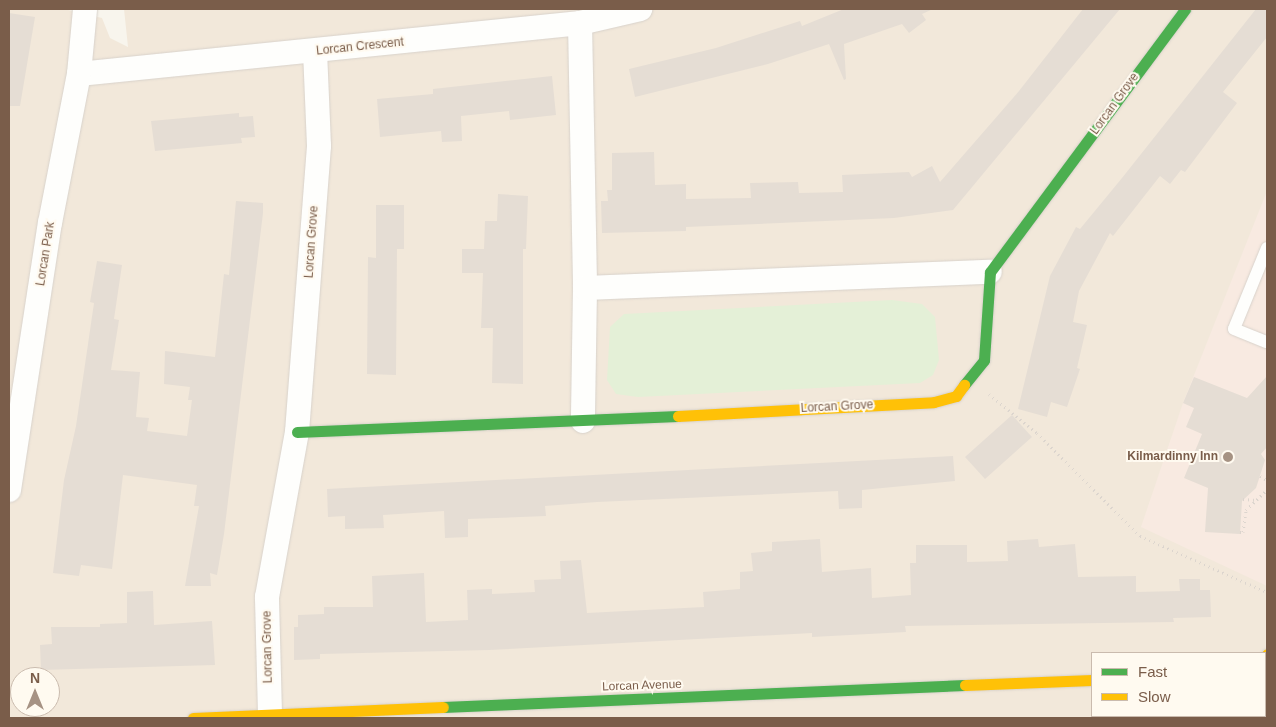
<!DOCTYPE html>
<html>
<head>
<meta charset="utf-8">
<style>
  body { margin:0 }
  #map { position:relative; width:1276px; height:727px; overflow:hidden; background:#f8f5ed; font-family:Helvetica,sans-serif }
  div>[style] { position:absolute }
  .residential>* { inset:0; background:#f2e8da }
  .commercial>* { inset:0; background:#f8eae1 }
  .green>* { inset:0; background:#e4f0d7 }
  .building>* { inset:0; background:#e5ddd4 }
  .path>* { height:3px; margin-top:-1.5px; transform-origin:0; background:repeating-linear-gradient(90deg,#dcd5ce 0 1px,transparent 0 5px) }
  .roads { filter:drop-shadow(0 0 1px #d8d2cb) drop-shadow(0 0 1px #d8d2cb) }
  .lane>* { height:12px; margin:-6px; padding:0 6px; transform-origin:6px; border-radius:6px; background:#fefefc }
  .street>* { height:24px; margin:-12px; padding:0 12px; transform-origin:12px; border-radius:12px; background:#fefefc }
  .fast>* { height:11px; margin:-5.5px; padding:0 5.5px; transform-origin:5.5px; border-radius:5.5px; background:#4caf50 }
  .slow>* { height:11px; margin:-5.5px; padding:0 5.5px; transform-origin:5.5px; border-radius:5.5px; background:#ffc107 }
  .dots>* { width:14px; height:14px; translate:-50% -50%; box-sizing:border-box; border:2px solid #fffaf0; border-radius:50% }
  span { translate:-50% -50%; white-space:nowrap; text-align:center; line-height:1.15; -webkit-text-stroke:4px #fffaf0; paint-order:stroke }
  .street-label { font-size:12px; color:#7a5d4a }
  .poi-label { font-size:12px; color:#7a5d4a; font-weight:700 }
  .right { translate:-100% -50%; text-align:right }
  .frame { position:absolute; inset:0; border:10px solid #7a5d4a; pointer-events:none }
  .legend { position:absolute; left:1091px; top:652px; width:175px; height:65px; box-sizing:border-box; background:#fffaf0; border:1px solid #cabbae; margin:0; padding:6px 9px; list-style:none; font-size:15px; color:#7a5d4a }
  .legend li { display:flex; align-items:center; gap:10px; height:25px }
  .legend b { width:25px; border:1px solid #cabbae }
  .north { position:absolute; left:10px; top:667px; width:50px; height:50px; box-sizing:border-box; background:#fffaf0; border:1px solid #cabbae; border-radius:50%; rotate:0deg; font-size:14px; font-weight:700; line-height:20px; text-align:center; color:#7a5d4a }
  .north::after { content:''; display:block; margin:auto; width:18px; height:22px; background:#a69283; clip-path:polygon(50% 0,100% 100%,50% 72%,0 100%) }
</style>
</head>
<body>
<div id="map">
  <div class="residential">
    <div style="clip-path:polygon(evenodd,9px 9px,64px 9px,102px 18px,110px 38px,128px 47px,124px 9px,1267px 9px,1267px 718px,9px 718px,9px 9px,1092px 653px,1265px 653px,1265px 716px,1092px 716px,1092px 653px,9px 9px,20px 677px,50px 677px,50px 707px,20px 707px,20px 677px)"></div>
  </div>
  <div class="commercial">
    <div style="clip-path:polygon(1267px 191px,1267px 586px,1141px 527px,1183px 403px)"></div>
  </div>
  <div class="green">
    <div style="clip-path:polygon(892px 300px,922px 304px,935px 317px,939px 360px,933px 375px,920px 383px,638px 397px,616px 394px,607px 380px,610px 327px,624px 314px)"></div>
  </div>
  <div class="building">
    <div style="clip-path:polygon(844px 9px,933px 9px,922px 14px,926px 20px,909px 33px,902px 24px,844px 44px,846px 79px,844px 80px,829px 44px,768px 64px,635px 97px,629px 69px,716px 48px,800px 21px,802px 26px)"></div>
    <div style="clip-path:polygon(1083px 9px,1120px 9px,953px 210px,894px 218px,686px 227px,686px 231px,602px 233px,601px 201px,608px 201px,607px 190px,612px 190px,612px 153px,654px 152px,655px 185px,686px 184px,686px 199px,751px 198px,750px 183px,798px 182px,799px 193px,843px 192px,842px 175px,909px 172px,912px 177px,932px 166px,940px 182px,1019px 91px)"></div>
    <div style="clip-path:polygon(1256px 9px,1267px 9px,1267px 37px,1223px 92px,1237px 103px,1185px 172px,1181px 170px,1170px 184px,1160px 176px,1113px 236px,1110px 233px,1079px 291px,1073px 322px,1087px 325px,1077px 368px,1080px 369px,1067px 407px,1051px 402px,1047px 417px,1018px 409px,1050px 276px,1076px 227px,1080px 229px,1122px 178px)"></div>
    <div style="clip-path:polygon(9px 13px,35px 17px,20px 106px,9px 106px)"></div>
    <div style="clip-path:polygon(552px 76px,556px 115px,510px 120px,509px 111px,461px 116px,462px 141px,442px 142px,441px 131px,380px 137px,377px 99px,433px 94px,433px 89px)"></div>
    <div style="clip-path:polygon(239px 113px,239px 117px,253px 116px,255px 137px,241px 138px,242px 143px,155px 151px,151px 121px)"></div>
    <div style="clip-path:polygon(498px 194px,528px 196px,526px 249px,523px 249px,523px 384px,492px 383px,493px 328px,481px 328px,483px 273px,462px 273px,462px 249px,484px 249px,485px 221px,497px 221px)"></div>
    <div style="clip-path:polygon(236px 201px,263px 203px,263px 213px,224px 534px,217px 575px,210px 573px,211px 586px,185px 586px,199px 506px,194px 506px,197px 485px,123px 475px,112px 569px,81px 565px,79px 576px,53px 573px,64px 480px,76px 426px,94px 303px,90px 302px,97px 261px,122px 265px,114px 319px,119px 320px,111px 370px,140px 372px,136px 417px,149px 418px,147px 431px,187px 436px,192px 400px,188px 400px,190px 387px,164px 384px,165px 351px,215px 357px,224px 274px,229px 275px)"></div>
    <div style="clip-path:polygon(376px 205px,404px 205px,404px 249px,397px 249px,396px 375px,367px 374px,368px 257px,376px 258px)"></div>
    <div style="clip-path:polygon(1267px 376px,1267px 447px,1261px 454px,1265px 460px,1256px 488px,1242px 501px,1240px 534px,1205px 532px,1208px 488px,1184px 478px,1202px 434px,1186px 427px,1194px 408px,1183px 403px,1194px 377px,1247px 398px)"></div>
    <div style="clip-path:polygon(1012px 415px,1032px 437px,985px 479px,965px 457px)"></div>
    <div style="clip-path:polygon(953px 456px,955px 481px,862px 490px,862px 508px,839px 509px,838px 491px,597px 502px,545px 506px,546px 516px,468px 519px,468px 537px,445px 538px,444px 511px,383px 515px,384px 528px,345px 529px,345px 516px,328px 517px,327px 489px)"></div>
    <div style="clip-path:polygon(820px 539px,822px 572px,871px 568px,872px 598px,911px 595px,910px 563px,916px 563px,916px 545px,967px 545px,967px 562px,1008px 561px,1007px 541px,1038px 539px,1039px 547px,1075px 544px,1078px 577px,1136px 576px,1136px 592px,1180px 591px,1179px 579px,1200px 579px,1200px 590px,1210px 590px,1211px 617px,1173px 618px,1174px 622px,905px 626px,906px 632px,812px 637px,812px 633px,489px 650px,320px 654px,320px 659px,294px 660px,294px 627px,298px 627px,298px 615px,324px 614px,324px 607px,373px 607px,372px 576px,424px 573px,426px 622px,468px 620px,467px 590px,492px 589px,492px 594px,535px 592px,534px 580px,561px 579px,560px 561px,581px 560px,587px 613px,704px 607px,703px 592px,740px 589px,740px 572px,753px 571px,751px 553px,772px 551px,772px 542px)"></div>
    <div style="clip-path:polygon(153px 591px,154px 625px,212px 621px,215px 665px,41px 670px,40px 645px,52px 644px,51px 627px,100px 627px,100px 624px,127px 623px,127px 592px)"></div>
  </div>
  <div class="path">
    <div style="left:989px;top:394px;width:62px;rotate:39.1deg"></div>
    <div style="left:1037px;top:433px;width:146px;rotate:45deg"></div>
    <div style="left:1140px;top:536px;width:139px;rotate:23.8deg"></div>
    <div style="left:1260px;top:476px;width:8px;rotate:30deg"></div>
    <div style="left:1243px;top:499px;width:14px;rotate:4deg"></div>
    <div style="left:1240px;top:532px;width:3px"></div>
    <div style="left:1243px;top:532px;width:22px;rotate:-82deg"></div>
    <div style="left:1246px;top:510px;width:29px;rotate:-44deg"></div>
  </div>
  <div class="roads">
    <div class="lane">
      <div style="left:1267px;top:248px;width:87px;rotate:112.2deg"></div>
      <div style="left:1234px;top:329px;width:35px;rotate:22deg"></div>
    </div>
    <div class="street">
      <div style="left:580px;top:23px;width:265px;rotate:88.9deg"></div>
      <div style="left:585px;top:288px;width:133px;rotate:90.9deg"></div>
      <div style="left:79px;top:74px;width:504px;rotate:-5.81deg"></div>
      <div style="left:580px;top:23px;width:62px;rotate:-13.1deg"></div>
      <div style="left:585px;top:288px;width:405px;rotate:-2.3deg"></div>
      <div style="left:9px;top:490px;width:270px;rotate:-81.3deg"></div>
      <div style="left:50px;top:223px;width:152px;rotate:-79deg"></div>
      <div style="left:79px;top:74px;width:65px;rotate:-84.7deg"></div>
      <div style="left:270px;top:714px;width:117px;rotate:-91.5deg"></div>
      <div style="left:267px;top:597px;width:168px;rotate:-79.7deg"></div>
      <div style="left:297px;top:432px;width:287px;rotate:-85.6deg"></div>
      <div style="left:319px;top:146px;width:94px;rotate:-92.4deg"></div>
    </div>
    <div class="fast">
      <div style="left:964px;top:385px;width:32px;rotate:-51deg"></div>
      <div style="left:984px;top:360px;width:88px;rotate:-86.1deg"></div>
      <div style="left:990px;top:272px;width:327px;rotate:-53.4deg"></div>
      <div style="left:297px;top:432px;width:381px;rotate:-2.4deg"></div>
      <div style="left:443px;top:707px;width:522px;rotate:-2.41deg"></div>
      <div style="left:1242px;top:718px;width:2px;rotate:-63deg"></div>
    </div>
    <div class="slow">
      <div style="left:678px;top:416px;width:256px;rotate:-3.1deg"></div>
      <div style="left:934px;top:402px;width:23px;rotate:-15deg"></div>
      <div style="left:956px;top:396px;width:14px;rotate:-54deg"></div>
      <div style="left:1265px;top:661px;width:7px;rotate:-74deg"></div>
      <div style="left:965px;top:685px;width:127px;rotate:-2.3deg"></div>
      <div style="left:193px;top:718px;width:250px;rotate:-2.5deg"></div>
    </div>
  </div>
  <div class="dots">
    <div style="left:1228px;top:457px;background:#a69283"></div>
  </div>
  <div class="street-label">
    <span style="left:360px;top:47px;rotate:-6deg">Lorcan Crescent</span>
    <span style="left:1115px;top:104px;rotate:-54deg">Lorcan Grove</span>
    <span style="left:312px;top:242px;rotate:-86deg">Lorcan Grove</span>
    <span style="left:46px;top:254px;rotate:-81deg">Lorcan Park</span>
    <span style="left:837px;top:407px;rotate:-3deg">Lorcan Grove</span>
    <span style="left:268px;top:647px;rotate:-91deg">Lorcan Grove</span>
    <span style="left:642px;top:686px;rotate:-2deg">Lorcan Avenue</span>
  </div>
  <div class="poi-label">
    <span class="right" style="left:1218px;top:457px">Kilmardinny Inn</span>
  </div>
  <div class="frame"></div>
  <ul class="legend">
  <li><b style="height:6px;background:#4caf50"></b>Fast</li>
  <li><b style="height:6px;background:#ffc107"></b>Slow</li>
  </ul>
  <div class="north">N</div>
</div>
</body>
</html>
